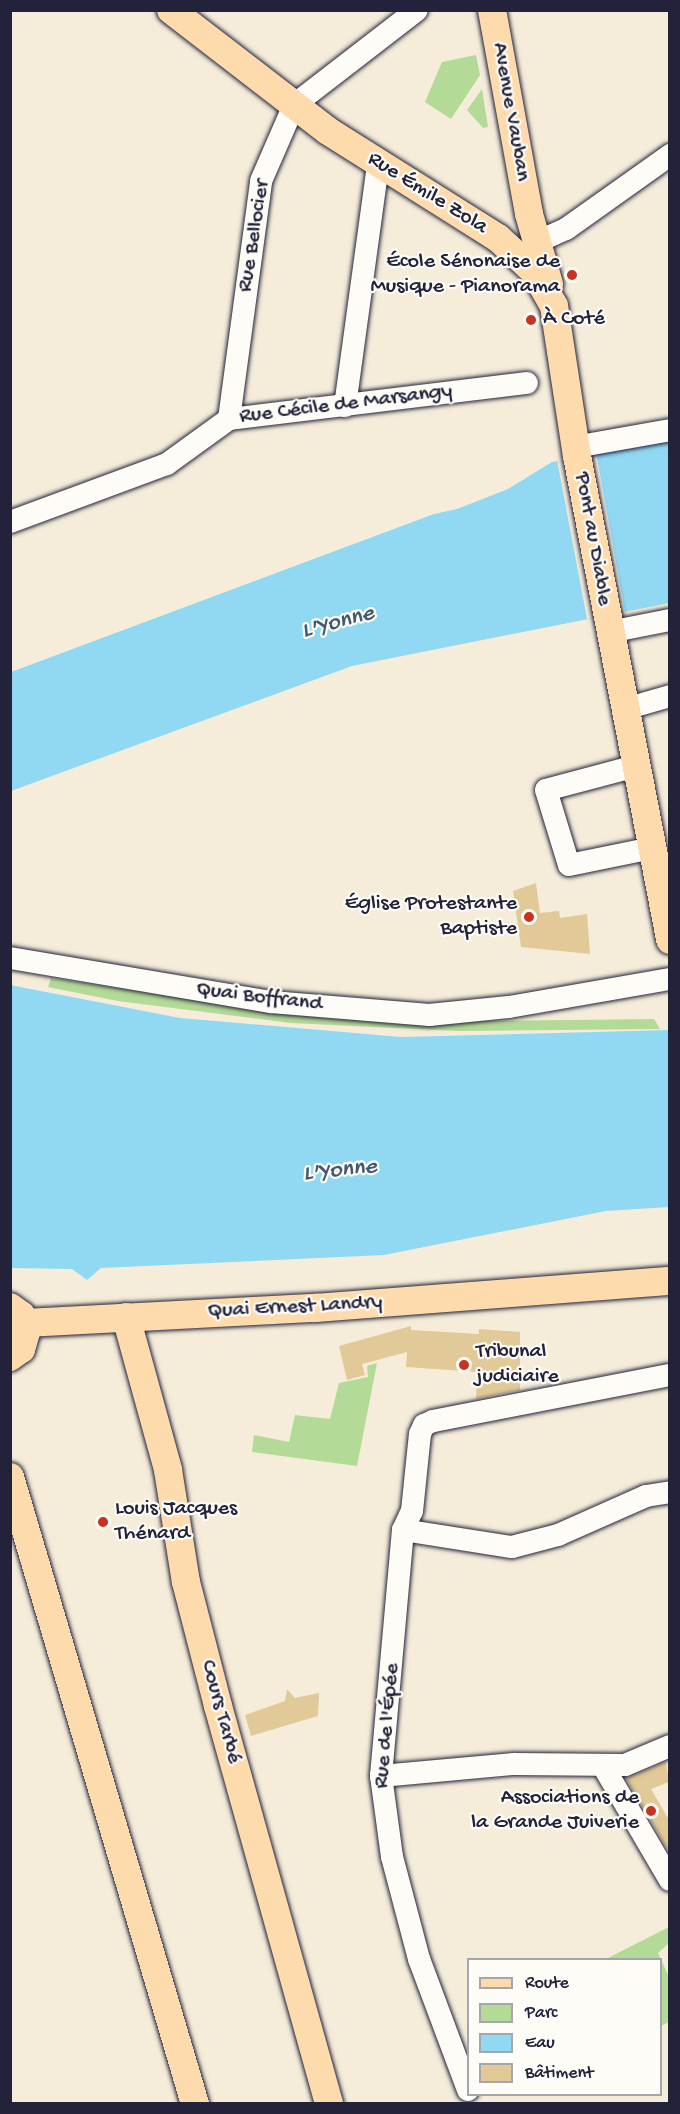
<!DOCTYPE html>
<html>
<head>
<meta charset="utf-8">
<style>
  body { margin:0 }
  #map { position:relative; width:680px; height:2114px; overflow:hidden; background:#f5edda; font-family:"Gochi Hand",sans-serif }
  div>[style] { position:absolute }
  .green>* { inset:0; background:#b3da96 }
  .water>* { inset:0; background:#91d9f2 }
  .pier>* { inset:0; background:#f5edda }
  .building>* { inset:0; background:#e2c998 }
  .roads { filter:drop-shadow(0 0 2px #22223b) drop-shadow(0 0 2px #22223b) }
  .minor>* { height:22px; margin:-11px; padding:0 11px; transform-origin:11px; border-radius:11px; background:#fdfcf7 }
  .major>* { height:28px; margin:-14px; padding:0 14px; transform-origin:14px; border-radius:14px; background:#fedbac }
  .dots>* { width:16px; height:16px; translate:-50% -50%; box-sizing:border-box; border:3px solid #fdfcf7; border-radius:50% }
  span { translate:-50% -50%; white-space:nowrap; text-align:center; line-height:1.15; -webkit-text-stroke:4.5px #fdfcf7; paint-order:stroke }
  .street-label { font-size:22px; color:#22223b }
  .poi-label { font-size:22px; color:#22223b }
  .right { translate:-100% -50%; text-align:right }
  .left { translate:0 -50%; text-align:left }
  .water-label { font-size:24px; color:#435972; font-style:italic }
  .frame { position:absolute; inset:0; border:12px solid #22223b; pointer-events:none }
  .legend { position:absolute; left:467px; top:1958px; width:195px; height:138px; box-sizing:border-box; background:#fdfcf7; border:2px solid #a5a5ac; margin:0; padding:8px 10px; list-style:none; font-size:18px; color:#22223b }
  .legend li { display:flex; align-items:center; gap:12px; height:30px }
  .legend b { width:30px; border:2px solid #a5a5ac }
</style>
</head>
<body>
<div id="map">
  <div class="green">
    <div style="clip-path:polygon(476px 55px,480px 75px,451px 119px,425px 102px,442px 62px)"></div>
    <div style="clip-path:polygon(482px 89px,488px 127px,483px 128px,467px 110px)"></div>
    <div style="clip-path:polygon(51px 978px,270px 1011px,417px 1022px,654px 1019px,660px 1029px,458px 1031px,291px 1023px,118px 1001px,48px 987px)"></div>
    <div style="clip-path:polygon(377px 1363px,357px 1466px,252px 1452px,254px 1435px,289px 1442px,295px 1415px,330px 1419px,339px 1383px,368px 1377px,367px 1366px)"></div>
    <div style="clip-path:polygon(669px 1927px,669px 1943px,658px 1953px,670px 1979px,669px 2022px,661px 2026px,660px 1960px,606px 1959px)"></div>
  </div>
  <div class="water">
    <div style="clip-path:polygon(669px 438px,669px 603px,352px 666px,11px 791px,11px 672px,434px 514px,457px 509px,508px 489px,552px 462px)"></div>
    <div style="clip-path:polygon(10px 985px,180px 1018px,401px 1037px,669px 1030px,669px 1207px,606px 1211px,384px 1255px,101px 1268px,87px 1280px,72px 1269px,11px 1268px)"></div>
  </div>
  <div class="pier">
    <div style="clip-path:polygon(596px 452px,625px 612px,587px 619px,557px 460px)"></div>
  </div>
  <div class="building">
    <div style="clip-path:polygon(536px 883px,540px 913px,559px 911px,560px 918px,587px 914px,590px 954px,521px 947px,513px 891px)"></div>
    <div style="clip-path:polygon(411px 1326px,411px 1330px,479px 1334px,479px 1329px,520px 1332px,520px 1390px,476px 1399px,477px 1372px,406px 1367px,407px 1352px,362px 1364px,365px 1375px,347px 1380px,339px 1346px)"></div>
    <div style="clip-path:polygon(287px 1689px,295px 1698px,319px 1693px,318px 1716px,251px 1736px,245px 1715px,285px 1701px)"></div>
    <div style="clip-path:polygon(666px 1762px,669px 1782px,651px 1789px,669px 1820px,669px 1852px,626px 1778px)"></div>
  </div>
  <div class="roads">
    <div class="minor">
      <div style="left:539px;top:241px;width:30px;rotate:-24deg"></div>
      <div style="left:566px;top:229px;width:128px;rotate:-35.4deg"></div>
      <div style="left:345px;top:406px;width:244px;rotate:-82.2deg"></div>
      <div style="left:229px;top:419px;width:240px;rotate:-82.3deg"></div>
      <div style="left:261px;top:181px;width:83px;rotate:-66.5deg"></div>
      <div style="left:294px;top:105px;width:155px;rotate:-37.7deg"></div>
      <div style="left:575px;top:447px;width:97px;rotate:-10.1deg"></div>
      <div style="left:10px;top:522px;width:167px;rotate:-20.3deg"></div>
      <div style="left:167px;top:464px;width:77px;rotate:-36deg"></div>
      <div style="left:229px;top:419px;width:300px;rotate:-6.9deg"></div>
      <div style="left:609px;top:632px;width:62px;rotate:-11.1deg"></div>
      <div style="left:625px;top:709px;width:47px;rotate:-16.1deg"></div>
      <div style="left:636px;top:766px;width:93px;rotate:165.1deg"></div>
      <div style="left:546px;top:790px;width:78px;rotate:73deg"></div>
      <div style="left:569px;top:865px;width:85px;rotate:-11.6deg"></div>
      <div style="left:10px;top:958px;width:265px;rotate:9.6deg"></div>
      <div style="left:271px;top:1002px;width:159px;rotate:4.7deg"></div>
      <div style="left:429px;top:1015px;width:80px;rotate:-5.7deg"></div>
      <div style="left:509px;top:1007px;width:163px;rotate:-9.9deg"></div>
      <div style="left:403px;top:1530px;width:110px;rotate:8.9deg"></div>
      <div style="left:512px;top:1547px;width:48px;rotate:-14.6deg"></div>
      <div style="left:558px;top:1535px;width:96px;rotate:-23.9deg"></div>
      <div style="left:646px;top:1496px;width:24px;rotate:-9deg"></div>
      <div style="left:603px;top:1766px;width:132px;rotate:59.6deg"></div>
      <div style="left:381px;top:1776px;width:134px;rotate:-5.2deg"></div>
      <div style="left:514px;top:1764px;width:111px;rotate:0.5deg"></div>
      <div style="left:625px;top:1765px;width:49px;rotate:-22.9deg"></div>
      <div style="left:468px;top:2090px;width:140px;rotate:-110.5deg"></div>
      <div style="left:419px;top:1959px;width:106px;rotate:-104.8deg"></div>
      <div style="left:392px;top:1857px;width:82px;rotate:-97.7deg"></div>
      <div style="left:381px;top:1776px;width:247px;rotate:-84.9deg"></div>
      <div style="left:403px;top:1530px;width:21px;rotate:-65deg"></div>
      <div style="left:412px;top:1511px;width:77px;rotate:-84.1deg"></div>
      <div style="left:420px;top:1434px;width:10px;rotate:-66deg"></div>
      <div style="left:424px;top:1425px;width:10px;rotate:-24deg"></div>
      <div style="left:433px;top:1421px;width:241px;rotate:-11deg"></div>
    </div>
    <div class="major">
      <div style="left:171px;top:10px;width:198px;rotate:37.6deg"></div>
      <div style="left:328px;top:131px;width:201px;rotate:32.2deg"></div>
      <div style="left:498px;top:238px;width:49px;rotate:42.5deg"></div>
      <div style="left:534px;top:271px;width:40px;rotate:60.3deg"></div>
      <div style="left:554px;top:306px;width:152px;rotate:81.3deg"></div>
      <div style="left:577px;top:456px;width:493px;rotate:79.1deg"></div>
      <div style="left:492px;top:10px;width:207px;rotate:79.7deg"></div>
      <div style="left:529px;top:214px;width:73px;rotate:74.1deg"></div>
      <div style="left:10px;top:1307px;width:14px;rotate:36deg"></div>
      <div style="left:21px;top:1315px;width:18px;rotate:74deg"></div>
      <div style="left:26px;top:1332px;width:18px;rotate:106deg"></div>
      <div style="left:21px;top:1349px;width:14px;rotate:144deg"></div>
      <div style="left:126px;top:1317px;width:159px;rotate:74.6deg"></div>
      <div style="left:168px;top:1470px;width:113px;rotate:80.9deg"></div>
      <div style="left:186px;top:1582px;width:128px;rotate:75.5deg"></div>
      <div style="left:218px;top:1706px;width:413px;rotate:74.4deg"></div>
      <div style="left:25px;top:1323px;width:291px;rotate:-3deg"></div>
      <div style="left:316px;top:1308px;width:355px;rotate:-4.4deg"></div>
      <div style="left:10px;top:1477px;width:654px;rotate:73.56deg"></div>
    </div>
  </div>
  <div class="dots">
    <div style="left:572px;top:275px;background:#c8321e"></div>
    <div style="left:531px;top:320px;background:#c8321e"></div>
    <div style="left:529px;top:917px;background:#c8321e"></div>
    <div style="left:464px;top:1365px;background:#c8321e"></div>
    <div style="left:103px;top:1522px;background:#c8321e"></div>
    <div style="left:651px;top:1811px;background:#c8321e"></div>
  </div>
  <div class="street-label">
    <span style="left:510px;top:112px;rotate:80deg">Avenue Vauban</span>
    <span style="left:427px;top:194px;rotate:32deg">Rue Émile Zola</span>
    <span style="left:255px;top:236px;rotate:-81deg">Rue Bellocier</span>
    <span style="left:346px;top:405px;rotate:-7deg">Rue Cécile de Marsangy</span>
    <span style="left:592px;top:539px;rotate:80deg">Pont au Diable</span>
    <span style="left:259px;top:998px;rotate:7deg">Quai Boffrand</span>
    <span style="left:295px;top:1308px;rotate:-3deg">Quai Ernest Landry</span>
    <span style="left:220px;top:1712px;rotate:75deg">Cours Tarbé</span>
    <span style="left:388px;top:1726px;rotate:-85deg">Rue de l'Épée</span>
  </div>
  <div class="poi-label">
    <span class="right" style="left:560px;top:275px">École Sénonaise de<br>Musique - Pianorama</span>
    <span class="left" style="left:543px;top:320px">À Coté</span>
    <span class="right" style="left:517px;top:917px">Église Protestante<br>Baptiste</span>
    <span class="left" style="left:476px;top:1365px">Tribunal<br>judiciaire</span>
    <span class="left" style="left:115px;top:1522px">Louis Jacques<br>Thénard</span>
    <span class="right" style="left:639px;top:1811px">Associations de<br>la Grande Juiverie</span>
  </div>
  <div class="water-label">
    <span style="left:338px;top:623px;rotate:-15deg">L'Yonne</span>
    <span style="left:340px;top:1171px;rotate:-6deg">L'Yonne</span>
  </div>
  <div class="frame"></div>
  <ul class="legend">
  <li><b style="height:8px;background:#fedbac"></b>Route</li>
  <li><b style="height:16px;background:#b3da96"></b>Parc</li>
  <li><b style="height:16px;background:#91d9f2"></b>Eau</li>
  <li><b style="height:16px;background:#e2c998"></b>Bâtiment</li>
  </ul>
</div>
</body>
</html>
